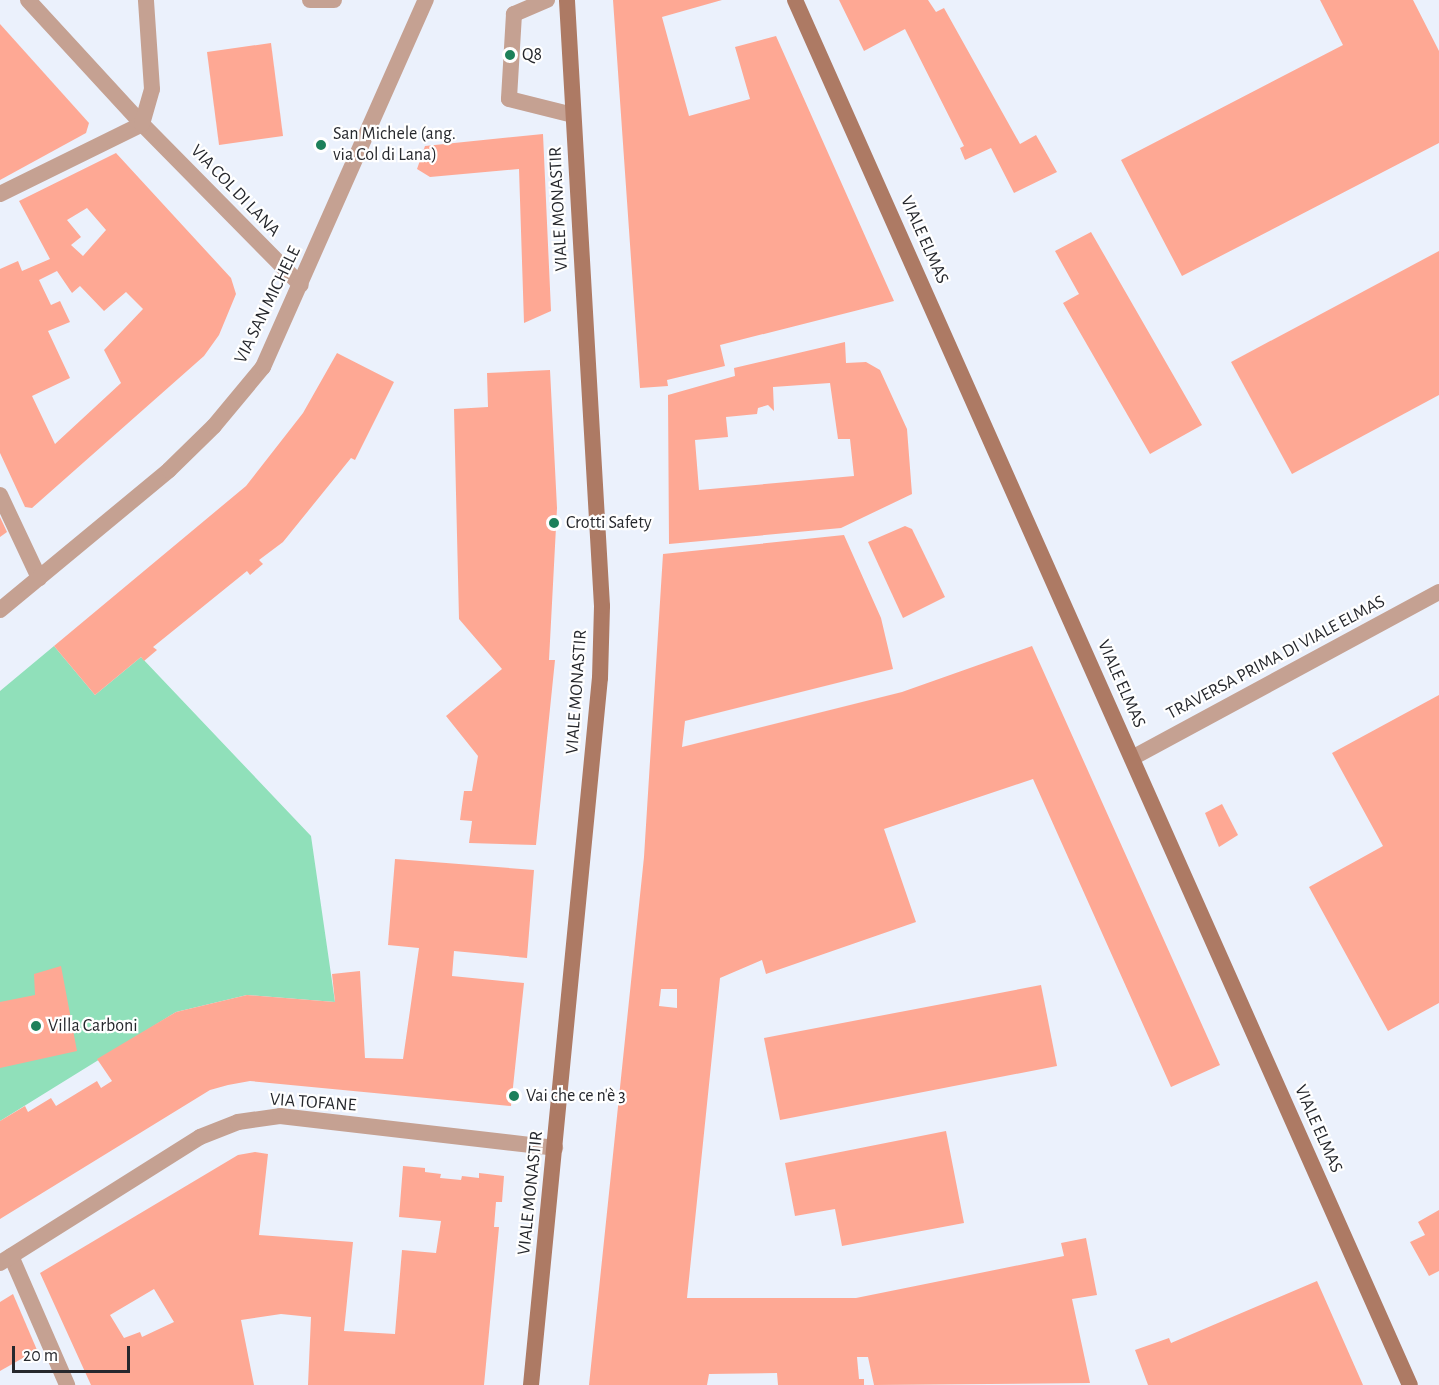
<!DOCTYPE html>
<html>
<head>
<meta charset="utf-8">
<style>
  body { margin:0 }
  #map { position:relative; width:1439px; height:1385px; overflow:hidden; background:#ebf1fc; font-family:"Alegreya Sans",sans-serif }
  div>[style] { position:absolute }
  .green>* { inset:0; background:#90e0ba }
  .building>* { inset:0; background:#fea894 }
  .service>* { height:16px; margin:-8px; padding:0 8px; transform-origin:8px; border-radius:8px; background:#c5a192 }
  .minor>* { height:16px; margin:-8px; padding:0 8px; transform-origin:8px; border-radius:8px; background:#c5a192 }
  .tertiary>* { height:16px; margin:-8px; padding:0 8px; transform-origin:8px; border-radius:8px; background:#c5a192 }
  .secondary>* { height:16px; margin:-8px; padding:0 8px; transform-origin:8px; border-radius:8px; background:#ad7a64 }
  .dots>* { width:16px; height:16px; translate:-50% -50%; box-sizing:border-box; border:3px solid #fff; border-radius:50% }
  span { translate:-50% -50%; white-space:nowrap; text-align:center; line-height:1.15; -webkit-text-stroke:4.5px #fff; paint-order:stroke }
  .poi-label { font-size:18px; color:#26282d }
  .left { translate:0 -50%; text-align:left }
  .street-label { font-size:18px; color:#26282d }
  .scale { position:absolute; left:12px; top:1346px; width:118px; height:27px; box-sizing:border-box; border:3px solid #26282d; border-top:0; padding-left:8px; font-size:18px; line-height:21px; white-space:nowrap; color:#26282d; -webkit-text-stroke:4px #fff; paint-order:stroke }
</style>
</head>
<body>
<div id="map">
  <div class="green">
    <div style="clip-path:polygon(54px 646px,95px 695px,141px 657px,311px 836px,335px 1002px,247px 995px,176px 1012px,0 1121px,0 691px)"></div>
  </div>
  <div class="building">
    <div style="clip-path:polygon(613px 0,722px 0,662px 17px,689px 116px,750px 99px,735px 47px,776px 36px,894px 301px,720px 345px,725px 366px,667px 380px,668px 386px,640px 388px)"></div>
    <div style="clip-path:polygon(839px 0,928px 0,936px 12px,944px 8px,1020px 144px,1036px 135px,1057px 172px,1014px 193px,991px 148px,965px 160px,960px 148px,964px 146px,905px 29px,864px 51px)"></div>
    <div style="clip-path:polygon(1320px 0,1413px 0,1439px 51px,1439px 143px,1182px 276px,1121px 160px,1343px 45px)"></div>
    <div style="clip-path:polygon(0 24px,89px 123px,86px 133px,0 180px)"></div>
    <div style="clip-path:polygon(271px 43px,283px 136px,219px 145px,207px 52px)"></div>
    <div style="clip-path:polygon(543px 134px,551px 311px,524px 323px,519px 169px,430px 177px,417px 169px,425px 146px)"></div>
    <div style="clip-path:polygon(evenodd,116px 153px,231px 278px,236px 294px,219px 335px,204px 356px,32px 508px,25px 507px,0 453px,0 269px,18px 261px,22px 271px,50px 259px,19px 201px,116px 153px,87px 208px,106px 230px,83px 256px,71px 245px,81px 237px,67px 220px,87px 208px,116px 153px,57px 271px,72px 293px,80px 286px,104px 311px,126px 292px,143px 309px,104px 350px,121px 383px,55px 444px,32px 396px,70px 378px,48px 331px,70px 322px,60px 301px,51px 305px,39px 280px,57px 271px)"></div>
    <div style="clip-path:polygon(1091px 232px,1202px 425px,1150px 454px,1063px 303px,1079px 294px,1055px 251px)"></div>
    <div style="clip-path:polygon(1439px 251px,1439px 395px,1292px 474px,1231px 362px)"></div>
    <div style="clip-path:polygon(evenodd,845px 342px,846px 363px,866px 362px,880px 370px,907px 429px,912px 494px,841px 528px,669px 544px,668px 395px,735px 376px,734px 368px,845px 342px,830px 383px,838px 439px,850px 439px,854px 476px,699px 490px,695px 440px,728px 437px,726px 417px,757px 414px,758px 408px,768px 405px,774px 411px,773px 387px,830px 383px)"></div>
    <div style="clip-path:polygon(337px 353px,394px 382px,355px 460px,351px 458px,283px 542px,259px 560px,263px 564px,250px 575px,247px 571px,153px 647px,157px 650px,144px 661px,141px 657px,95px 695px,54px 646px,246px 486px,303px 413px)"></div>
    <div style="clip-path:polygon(550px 370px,557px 508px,549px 660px,555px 660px,536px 845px,469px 843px,472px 821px,460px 820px,464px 791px,472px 791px,478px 756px,446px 716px,502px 669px,459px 619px,454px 409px,488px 407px,487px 373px)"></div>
    <div style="clip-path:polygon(0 517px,7px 532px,0 537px)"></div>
    <div style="clip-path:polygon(905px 526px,912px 529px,945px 597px,903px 618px,868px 542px)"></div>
    <div style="clip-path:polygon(evenodd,844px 535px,881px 618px,893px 669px,685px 721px,682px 747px,902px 692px,1032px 646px,1220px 1065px,1171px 1087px,1033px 779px,884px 829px,916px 922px,766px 974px,762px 960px,720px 978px,687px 1298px,856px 1298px,1064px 1256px,1061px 1243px,1086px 1238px,1097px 1295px,1072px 1299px,1090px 1383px,874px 1385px,868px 1357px,857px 1357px,859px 1379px,864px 1379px,864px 1385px,778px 1385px,777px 1373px,709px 1374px,707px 1385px,589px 1385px,644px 857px,663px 554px,844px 535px,661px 989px,677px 989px,677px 1008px,659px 1006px,661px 989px)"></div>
    <div style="clip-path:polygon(1439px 695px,1439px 1003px,1388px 1031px,1309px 887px,1383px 846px,1332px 753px)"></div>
    <div style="clip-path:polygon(1222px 804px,1238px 835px,1219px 847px,1205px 813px)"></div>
    <div style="clip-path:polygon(395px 859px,534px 870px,527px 958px,454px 951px,452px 976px,524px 983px,511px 1106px,250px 1081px,228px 1085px,210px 1090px,0 1219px,0 1121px,25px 1106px,28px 1112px,51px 1098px,56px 1106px,97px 1081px,101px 1088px,112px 1081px,97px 1059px,176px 1012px,247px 995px,335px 1002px,332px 974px,360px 971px,365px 1058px,403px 1059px,419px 948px,388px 945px)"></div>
    <div style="clip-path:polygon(61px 966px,77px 1051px,0 1068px,0 1002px,35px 995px,34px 974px)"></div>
    <div style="clip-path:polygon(1041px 985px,1057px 1066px,780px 1120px,764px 1038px)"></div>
    <div style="clip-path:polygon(946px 1131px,964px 1223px,842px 1246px,835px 1209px,795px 1216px,785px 1163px)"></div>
    <div style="clip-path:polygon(evenodd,255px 1152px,268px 1154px,259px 1235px,353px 1242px,344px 1331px,395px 1334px,402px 1250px,436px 1253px,441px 1221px,399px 1217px,403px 1166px,425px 1168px,425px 1172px,441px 1174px,440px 1178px,461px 1180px,462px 1176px,479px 1178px,479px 1173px,504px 1176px,502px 1202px,496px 1202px,494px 1227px,499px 1227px,484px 1385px,308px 1385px,311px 1317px,281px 1314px,241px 1320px,254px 1385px,91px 1385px,40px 1273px,238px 1155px,255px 1152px,154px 1289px,174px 1322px,142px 1337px,140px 1332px,124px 1338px,110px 1315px,154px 1289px)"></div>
    <div style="clip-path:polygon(1439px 1210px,1439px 1271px,1429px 1276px,1410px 1242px,1425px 1235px,1418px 1222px)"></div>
    <div style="clip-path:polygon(1317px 1281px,1363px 1385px,1148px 1385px,1135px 1350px,1169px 1338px,1171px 1343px)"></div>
    <div style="clip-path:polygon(13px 1294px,37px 1350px,0 1371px,0 1302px)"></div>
  </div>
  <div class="service">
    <div style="left:547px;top:0;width:36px;rotate:157deg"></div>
    <div style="left:514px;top:14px;width:85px;rotate:93.4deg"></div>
    <div style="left:509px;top:99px;width:66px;rotate:14deg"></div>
  </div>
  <div class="minor">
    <div style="left:28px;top:0;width:168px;rotate:47.4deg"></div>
    <div style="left:142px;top:124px;width:226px;rotate:45.4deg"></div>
    <div style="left:310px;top:0;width:24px"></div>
    <div style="left:0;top:194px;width:158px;rotate:-26.2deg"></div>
    <div style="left:142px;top:124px;width:36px;rotate:-74deg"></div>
    <div style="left:152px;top:89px;width:89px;rotate:-93.9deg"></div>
    <div style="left:0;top:495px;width:92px;rotate:64.8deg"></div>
    <div style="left:1132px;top:758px;width:349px;rotate:-28.4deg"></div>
    <div style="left:11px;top:1256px;width:141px;rotate:66.5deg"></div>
    <div style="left:0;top:1263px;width:236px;rotate:-32.2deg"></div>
    <div style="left:200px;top:1137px;width:41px;rotate:-21.5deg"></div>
    <div style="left:238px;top:1122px;width:42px;rotate:-8.1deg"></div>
    <div style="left:280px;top:1116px;width:277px;rotate:6.6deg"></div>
  </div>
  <div class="tertiary">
    <div style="left:0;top:610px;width:219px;rotate:-39.6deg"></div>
    <div style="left:169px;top:470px;width:63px;rotate:-44.4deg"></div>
    <div style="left:214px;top:426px;width:77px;rotate:-50.3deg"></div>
    <div style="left:263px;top:367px;width:402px;rotate:-66.1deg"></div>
  </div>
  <div class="secondary">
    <div style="left:795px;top:0;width:1515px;rotate:66.06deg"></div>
    <div style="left:531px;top:1385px;width:710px;rotate:-84.43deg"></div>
    <div style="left:600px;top:678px;width:72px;rotate:-88.4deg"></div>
    <div style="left:602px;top:606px;width:607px;rotate:-93.31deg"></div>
  </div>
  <div class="dots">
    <div style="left:510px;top:55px;background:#1c805a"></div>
    <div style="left:321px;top:145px;background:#1c805a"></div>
    <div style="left:554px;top:523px;background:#1c805a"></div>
    <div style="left:36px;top:1026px;background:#1c805a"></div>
    <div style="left:514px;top:1096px;background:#1c805a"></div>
  </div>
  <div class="poi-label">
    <span class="left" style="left:522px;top:55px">Q8</span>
    <span class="left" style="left:333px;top:145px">San Michele (ang.<br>via Col di Lana)</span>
    <span class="left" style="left:566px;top:523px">Crotti Safety</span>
    <span class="left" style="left:48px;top:1026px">Villa Carboni</span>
    <span class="left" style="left:526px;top:1096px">Vai che ce n'è 3</span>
  </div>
  <div class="street-label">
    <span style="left:235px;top:191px;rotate:46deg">VIA COL DI LANA</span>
    <span style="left:559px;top:209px;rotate:-93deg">VIALE MONASTIR</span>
    <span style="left:924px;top:240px;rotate:66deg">VIALE ELMAS</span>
    <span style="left:268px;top:305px;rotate:-64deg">VIA SAN MICHELE</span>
    <span style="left:1276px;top:658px;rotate:-28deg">TRAVERSA PRIMA DI VIALE ELMAS</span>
    <span style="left:1121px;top:684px;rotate:66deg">VIALE ELMAS</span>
    <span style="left:577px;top:692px;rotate:-86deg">VIALE MONASTIR</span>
    <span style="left:313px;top:1103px;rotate:4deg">VIA TOFANE</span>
    <span style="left:1318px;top:1129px;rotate:66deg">VIALE ELMAS</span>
    <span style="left:531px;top:1193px;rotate:-84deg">VIALE MONASTIR</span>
  </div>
  <div class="scale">20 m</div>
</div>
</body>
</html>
